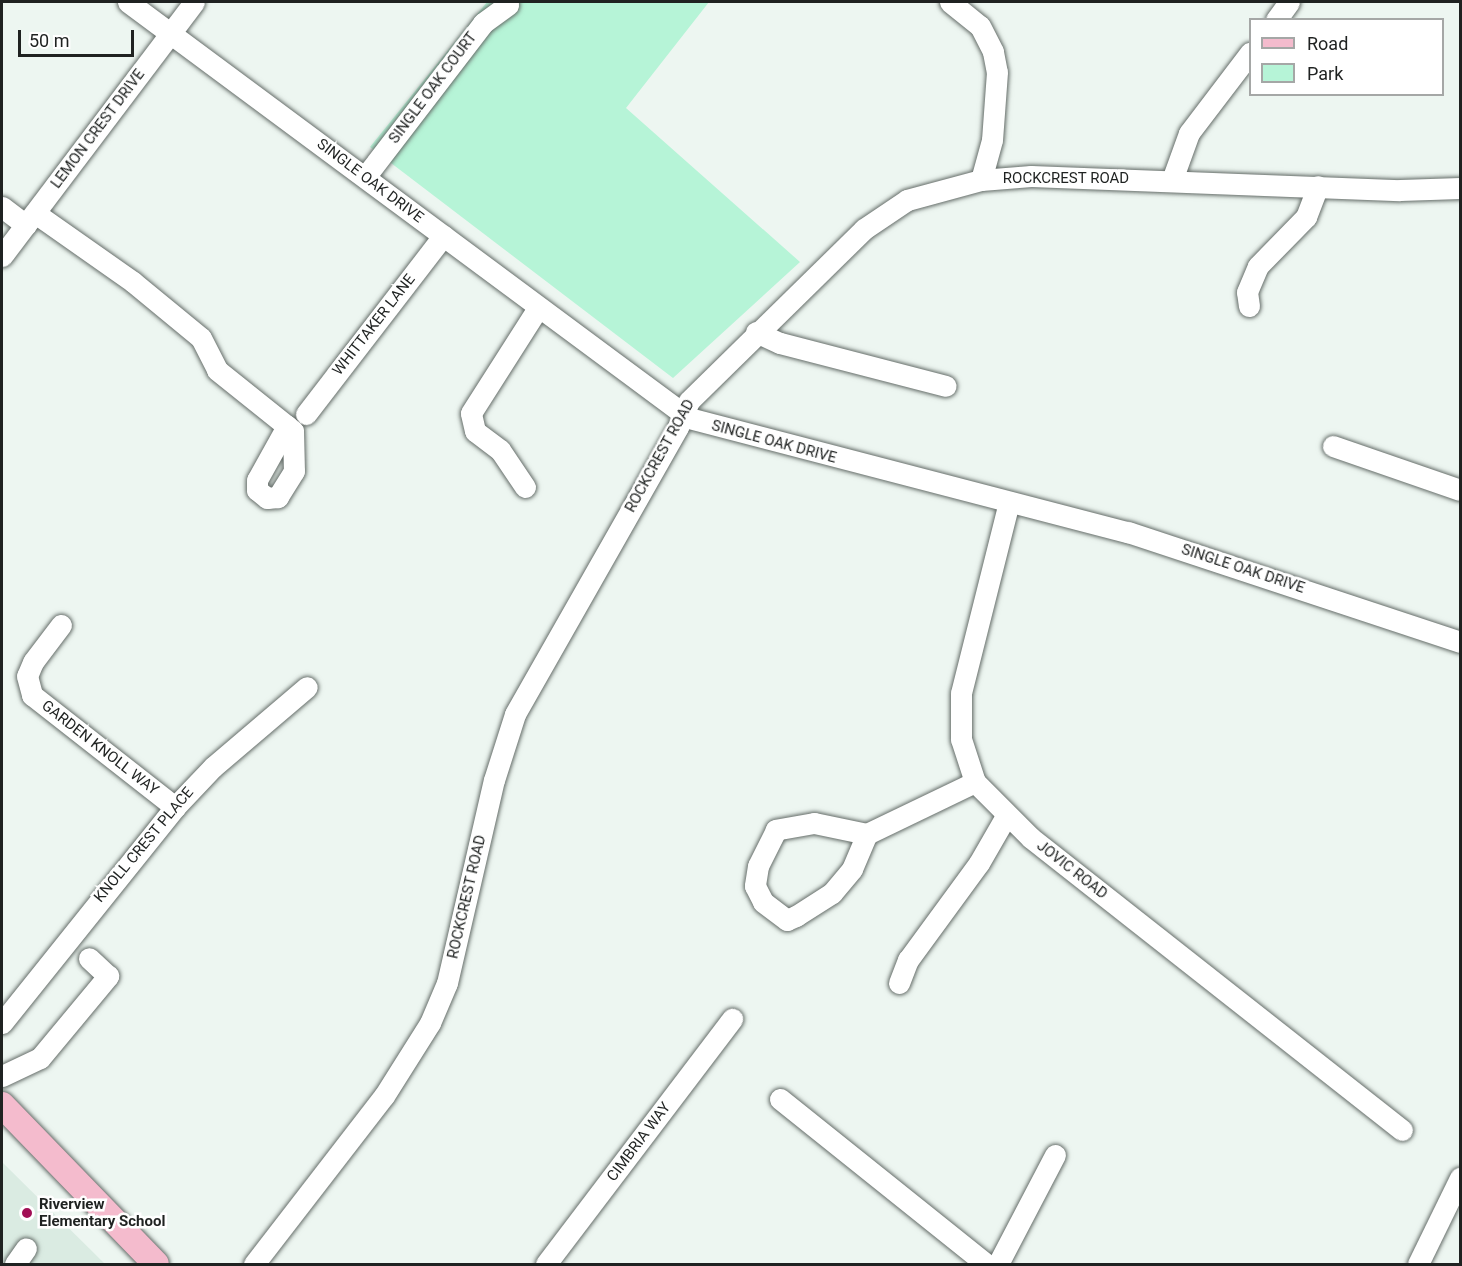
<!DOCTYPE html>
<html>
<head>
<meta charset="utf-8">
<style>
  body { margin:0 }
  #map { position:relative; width:1462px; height:1266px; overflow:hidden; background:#edf6f1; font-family:Roboto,sans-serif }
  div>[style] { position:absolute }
  .built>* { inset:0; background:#daebe2 }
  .green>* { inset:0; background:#b6f4d7 }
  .roads { filter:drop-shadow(0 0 2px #656d69) drop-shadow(0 0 2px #656d69) }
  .minor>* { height:21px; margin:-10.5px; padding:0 10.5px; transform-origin:10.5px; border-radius:10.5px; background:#fff }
  .major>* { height:26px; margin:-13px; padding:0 13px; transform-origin:13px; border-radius:13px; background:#f4bbcd }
  .dots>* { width:16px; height:16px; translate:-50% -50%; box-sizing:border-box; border:3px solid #fff; border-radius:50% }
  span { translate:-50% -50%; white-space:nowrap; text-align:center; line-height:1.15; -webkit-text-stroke:5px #fff; paint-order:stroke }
  .street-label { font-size:15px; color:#1f2221 }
  .poi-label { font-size:15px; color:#1f2221; font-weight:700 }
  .left { translate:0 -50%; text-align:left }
  .frame { position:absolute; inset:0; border:3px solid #1f2221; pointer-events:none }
  .legend { position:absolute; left:1249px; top:18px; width:195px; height:78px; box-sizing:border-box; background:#fff; border:2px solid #a5a7a6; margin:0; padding:8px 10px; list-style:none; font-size:18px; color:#1f2221 }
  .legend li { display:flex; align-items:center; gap:12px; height:30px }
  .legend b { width:30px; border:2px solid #a5a7a6 }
  .scale { position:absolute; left:18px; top:30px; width:116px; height:27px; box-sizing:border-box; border:3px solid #1f2221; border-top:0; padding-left:8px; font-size:18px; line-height:21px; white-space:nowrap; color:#1f2221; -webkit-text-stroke:4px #fff; paint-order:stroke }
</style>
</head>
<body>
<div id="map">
  <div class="built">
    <div style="clip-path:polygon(2px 1162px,105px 1264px,2px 1264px)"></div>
  </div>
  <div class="green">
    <div style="clip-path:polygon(487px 2px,709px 2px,626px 108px,800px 262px,673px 378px,370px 147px)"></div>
  </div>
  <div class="roads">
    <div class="minor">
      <div style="left:128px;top:2px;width:698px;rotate:36.56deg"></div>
      <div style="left:689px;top:418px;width:454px;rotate:14.6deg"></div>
      <div style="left:1128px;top:532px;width:350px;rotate:18.3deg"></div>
      <div style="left:950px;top:2px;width:38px;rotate:39deg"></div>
      <div style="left:980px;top:26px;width:29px;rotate:63deg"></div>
      <div style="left:993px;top:52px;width:20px;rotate:79deg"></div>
      <div style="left:997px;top:72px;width:68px;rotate:94.2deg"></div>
      <div style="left:992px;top:140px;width:41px;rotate:105.4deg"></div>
      <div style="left:1276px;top:20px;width:22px;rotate:-54deg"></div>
      <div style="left:365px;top:177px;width:194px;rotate:-52.5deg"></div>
      <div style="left:483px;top:23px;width:31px;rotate:-36deg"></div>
      <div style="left:1172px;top:180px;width:50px;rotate:-70.1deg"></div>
      <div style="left:1189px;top:133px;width:101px;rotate:-52.7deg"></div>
      <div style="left:2px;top:207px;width:30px;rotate:37deg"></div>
      <div style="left:35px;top:213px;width:120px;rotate:35.1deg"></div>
      <div style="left:133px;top:282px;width:88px;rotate:39.5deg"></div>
      <div style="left:201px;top:338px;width:36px;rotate:63deg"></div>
      <div style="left:217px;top:370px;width:90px;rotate:38.7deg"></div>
      <div style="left:287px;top:426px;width:8px;rotate:40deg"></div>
      <div style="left:293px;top:431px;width:40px;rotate:88.6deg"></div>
      <div style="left:294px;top:471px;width:31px;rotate:122deg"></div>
      <div style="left:278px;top:497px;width:11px;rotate:175deg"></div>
      <div style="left:267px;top:498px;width:13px;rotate:-141deg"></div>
      <div style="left:257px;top:490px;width:10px;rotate:-90deg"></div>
      <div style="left:257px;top:480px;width:62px;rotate:-60.9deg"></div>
      <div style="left:2px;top:256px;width:318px;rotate:-52.9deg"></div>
      <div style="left:1249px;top:306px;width:14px;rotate:-98deg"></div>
      <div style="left:1247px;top:292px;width:28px;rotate:-67deg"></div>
      <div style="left:1258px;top:266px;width:69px;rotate:-45.6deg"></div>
      <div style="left:1306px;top:217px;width:33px;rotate:-69deg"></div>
      <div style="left:756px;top:332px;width:26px;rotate:25deg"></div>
      <div style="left:780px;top:343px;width:171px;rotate:14.5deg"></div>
      <div style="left:306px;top:414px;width:225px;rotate:-52.4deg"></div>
      <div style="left:1333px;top:446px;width:134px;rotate:19.1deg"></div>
      <div style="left:525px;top:487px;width:45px;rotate:-124deg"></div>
      <div style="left:500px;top:450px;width:31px;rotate:-143deg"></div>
      <div style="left:475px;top:431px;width:18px;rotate:-103deg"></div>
      <div style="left:471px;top:413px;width:125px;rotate:-57.5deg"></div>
      <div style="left:1009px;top:502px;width:197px;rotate:104.1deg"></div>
      <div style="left:961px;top:693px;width:46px;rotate:90deg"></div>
      <div style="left:961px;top:739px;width:45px;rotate:72deg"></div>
      <div style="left:975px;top:782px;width:79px;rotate:45deg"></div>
      <div style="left:1031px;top:838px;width:472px;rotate:38.2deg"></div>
      <div style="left:61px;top:625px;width:46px;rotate:127.1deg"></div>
      <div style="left:33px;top:662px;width:15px;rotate:113deg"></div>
      <div style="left:27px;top:676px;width:20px;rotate:75deg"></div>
      <div style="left:32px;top:695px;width:182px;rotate:38.1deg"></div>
      <div style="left:867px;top:834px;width:54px;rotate:-168.3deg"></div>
      <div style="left:814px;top:823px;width:39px;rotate:170deg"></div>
      <div style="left:776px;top:830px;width:40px;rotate:116.6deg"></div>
      <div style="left:758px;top:866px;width:20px;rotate:99deg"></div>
      <div style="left:755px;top:886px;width:18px;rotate:63deg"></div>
      <div style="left:763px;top:902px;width:30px;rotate:37deg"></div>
      <div style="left:787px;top:920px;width:10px;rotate:-24deg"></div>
      <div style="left:796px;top:916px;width:43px;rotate:-32.6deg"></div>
      <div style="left:832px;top:893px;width:31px;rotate:-50deg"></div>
      <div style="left:852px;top:869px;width:38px;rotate:-67deg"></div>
      <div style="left:867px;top:834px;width:120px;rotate:-25.7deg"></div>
      <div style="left:899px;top:983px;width:25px;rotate:-69deg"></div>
      <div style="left:908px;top:960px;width:120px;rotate:-53.8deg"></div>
      <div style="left:979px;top:863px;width:54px;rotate:-60.1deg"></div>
      <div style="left:2px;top:1023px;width:277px;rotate:-51.3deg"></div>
      <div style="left:175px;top:807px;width:55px;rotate:-46.5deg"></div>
      <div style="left:213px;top:767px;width:123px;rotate:-40.4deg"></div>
      <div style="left:2px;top:1076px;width:42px;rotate:-25.3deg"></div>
      <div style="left:40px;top:1058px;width:107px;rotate:-50.3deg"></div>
      <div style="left:108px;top:976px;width:26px;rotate:-137deg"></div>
      <div style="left:780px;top:1099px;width:264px;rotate:38.7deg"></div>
      <div style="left:15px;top:1264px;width:19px;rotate:-55deg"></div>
      <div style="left:254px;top:1264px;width:212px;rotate:-52.3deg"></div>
      <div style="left:384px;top:1096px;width:86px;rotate:-57.8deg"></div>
      <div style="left:430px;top:1023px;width:43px;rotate:-67deg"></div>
      <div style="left:447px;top:983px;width:208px;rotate:-77deg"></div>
      <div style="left:494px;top:780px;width:69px;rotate:-72.3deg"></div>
      <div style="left:515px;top:714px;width:330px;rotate:-60.4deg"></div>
      <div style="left:678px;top:427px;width:28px;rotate:-67deg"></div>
      <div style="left:689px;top:401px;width:245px;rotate:-44.5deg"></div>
      <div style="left:864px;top:229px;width:52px;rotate:-34deg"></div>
      <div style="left:907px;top:200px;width:77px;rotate:-15.1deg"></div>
      <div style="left:981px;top:180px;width:50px;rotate:-4.6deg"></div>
      <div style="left:1031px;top:176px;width:369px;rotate:2.2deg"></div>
      <div style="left:1400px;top:190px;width:60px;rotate:-1.9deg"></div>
      <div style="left:546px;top:1264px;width:308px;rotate:-52.8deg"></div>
      <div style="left:998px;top:1264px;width:123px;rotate:-62.4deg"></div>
      <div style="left:1418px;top:1264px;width:96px;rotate:-64deg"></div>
    </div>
    <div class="major">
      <div style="left:2px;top:1105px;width:221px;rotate:45.9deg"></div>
    </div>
  </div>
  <div class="dots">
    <div style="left:27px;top:1213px;background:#a10f55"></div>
  </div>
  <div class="street-label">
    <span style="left:433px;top:88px;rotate:-53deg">SINGLE OAK COURT</span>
    <span style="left:98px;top:129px;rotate:-53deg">LEMON CREST DRIVE</span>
    <span style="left:1066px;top:179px">ROCKCREST ROAD</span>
    <span style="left:370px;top:181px;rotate:37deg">SINGLE OAK DRIVE</span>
    <span style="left:374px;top:325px;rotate:-52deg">WHITTAKER LANE</span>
    <span style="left:774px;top:442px;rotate:15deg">SINGLE OAK DRIVE</span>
    <span style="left:660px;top:456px;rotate:-61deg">ROCKCREST ROAD</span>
    <span style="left:1243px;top:569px;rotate:18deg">SINGLE OAK DRIVE</span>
    <span style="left:100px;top:748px;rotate:38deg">GARDEN KNOLL WAY</span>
    <span style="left:144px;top:845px;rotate:-50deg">KNOLL CREST PLACE</span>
    <span style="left:1072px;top:870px;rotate:38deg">JOVIC ROAD</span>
    <span style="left:467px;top:897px;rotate:-77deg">ROCKCREST ROAD</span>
    <span style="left:639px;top:1142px;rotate:-53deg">CIMBRIA WAY</span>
  </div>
  <div class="poi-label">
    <span class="left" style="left:39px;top:1213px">Riverview<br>Elementary School</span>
  </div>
  <div class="frame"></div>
  <ul class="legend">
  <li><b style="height:8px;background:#f4bbcd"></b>Road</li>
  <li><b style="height:16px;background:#b6f4d7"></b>Park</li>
  </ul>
  <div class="scale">50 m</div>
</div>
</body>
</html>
